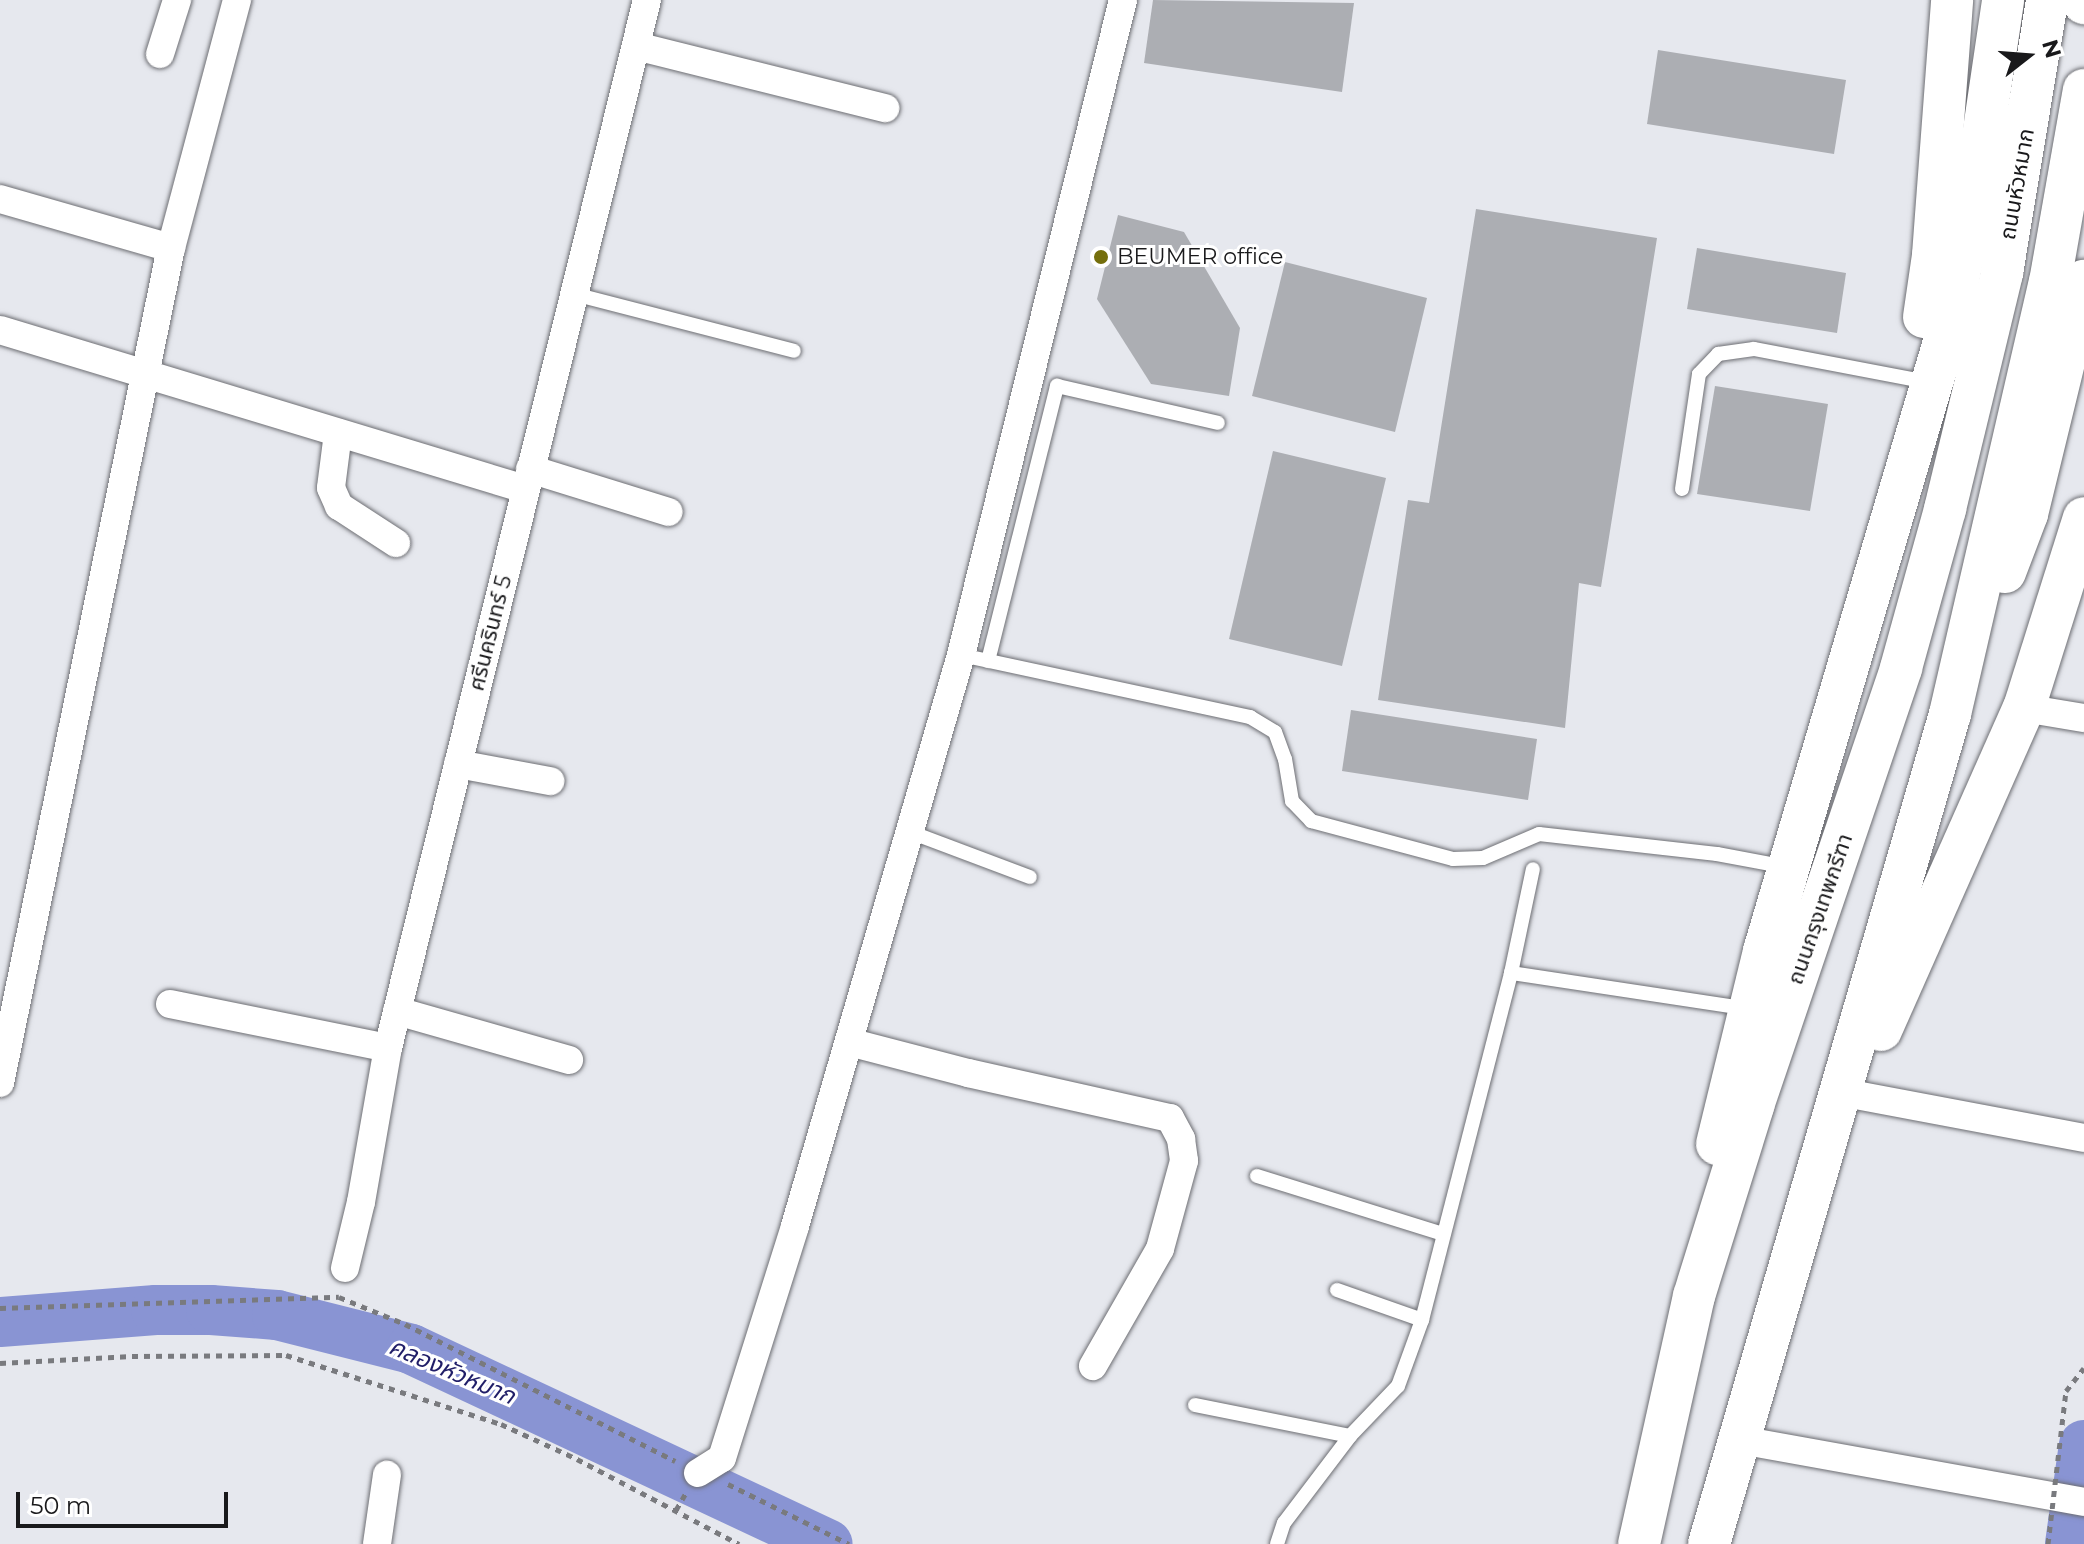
<!DOCTYPE html>
<html>
<head>
<meta charset="utf-8">
<style>
  body { margin:0 }
  #map { position:relative; width:2084px; height:1544px; overflow:hidden; background:#e6e8ee; font-family:Montserrat,"Noto Sans Thai",sans-serif }
  div>[style] { position:absolute }
  .river>* { height:50px; margin:-25px; padding:0 25px; transform-origin:25px; border-radius:25px; background:#8994d3 }
  .building>* { inset:0; background:#acaeb3 }
  .path>* { height:5px; margin-top:-2.5px; transform-origin:0; background:repeating-linear-gradient(90deg,#797a7e 0 6px,transparent 0 12px) }
  .roads { filter:drop-shadow(0 0 2px #6d6e73) drop-shadow(0 0 2px #6d6e73) }
  .lane>* { height:14px; margin:-7px; padding:0 7px; transform-origin:7px; border-radius:7px; background:#fff }
  .street>* { height:28px; margin:-14px; padding:0 14px; transform-origin:14px; border-radius:14px; background:#fff }
  .primary>* { height:42px; margin:-21px; padding:0 21px; transform-origin:21px; border-radius:21px; background:#fff }
  .path-bridge>* { height:5px; margin-top:-2.5px; transform-origin:0; background:repeating-linear-gradient(90deg,#797a7e 0 6px,transparent 0 12px) }
  .dots>* { width:22px; height:22px; translate:-50% -50%; box-sizing:border-box; border:4px solid #fff; border-radius:50% }
  span { translate:-50% -50%; white-space:nowrap; text-align:center; line-height:1.15; -webkit-text-stroke:6px #fff; paint-order:stroke }
  .street-label { font-size:22px; color:#19191b }
  .poi-label { font-size:22px; color:#19191b }
  .left { translate:0 -50%; text-align:left }
  .water-label { font-size:24px; color:#201e68; font-style:italic }
  .north { position:absolute; left:1988px; top:16px; width:80px; height:80px; -webkit-text-stroke:6px #fff; paint-order:stroke; rotate:73deg; font-size:22px; font-weight:700; line-height:32px; text-align:center; color:#19191b }
  .north::after { content:''; display:block; margin:auto; width:28px; height:36px; background:#19191b; clip-path:polygon(50% 0,100% 100%,50% 72%,0 100%) }
  .scale { position:absolute; left:16px; top:1492px; width:212px; height:36px; box-sizing:border-box; border:4px solid #19191b; border-top:0; padding-left:10px; font-size:24px; line-height:28px; white-space:nowrap; color:#19191b; -webkit-text-stroke:6px #fff; paint-order:stroke }
</style>
</head>
<body>
<div id="map">
  <div class="river">
    <div style="left:0;top:1322px;width:156px;rotate:-4.4deg"></div>
    <div style="left:156px;top:1310px;width:55px"></div>
    <div style="left:211px;top:1310px;width:66px;rotate:4.3deg"></div>
    <div style="left:277px;top:1315px;width:138px;rotate:14.2deg"></div>
    <div style="left:411px;top:1349px;width:460px;rotate:25.1deg"></div>
    <div style="left:2070px;top:1544px;width:100px;rotate:-82deg"></div>
  </div>
  <div class="building">
    <div style="clip-path:polygon(1153px 0,1354px 3px,1342px 92px,1144px 63px)"></div>
    <div style="clip-path:polygon(1658px 50px,1846px 80px,1834px 154px,1647px 124px)"></div>
    <div style="clip-path:polygon(1476px 209px,1657px 238px,1601px 587px,1579px 583px,1565px 728px,1378px 700px,1408px 500px,1429px 503px)"></div>
    <div style="clip-path:polygon(1118px 215px,1184px 232px,1240px 328px,1229px 396px,1151px 384px,1097px 299px)"></div>
    <div style="clip-path:polygon(1697px 248px,1846px 273px,1837px 333px,1687px 309px)"></div>
    <div style="clip-path:polygon(1285px 262px,1427px 298px,1395px 432px,1252px 396px)"></div>
    <div style="clip-path:polygon(1715px 386px,1828px 404px,1810px 511px,1697px 494px)"></div>
    <div style="clip-path:polygon(1273px 451px,1386px 478px,1342px 666px,1229px 639px)"></div>
    <div style="clip-path:polygon(1351px 710px,1537px 739px,1528px 800px,1342px 771px)"></div>
  </div>
  <div class="path">
    <div style="left:0;top:1308px;width:339px;rotate:-1.9deg"></div>
    <div style="left:339px;top:1297px;width:71px;rotate:22.2deg"></div>
    <div style="left:405px;top:1324px;width:303px;rotate:26.9deg"></div>
    <div style="left:0;top:1363px;width:132px;rotate:-3deg"></div>
    <div style="left:132px;top:1356px;width:154px;rotate:-0.4deg"></div>
    <div style="left:286px;top:1355px;width:226px;rotate:17.8deg"></div>
    <div style="left:501px;top:1424px;width:84px;rotate:24.7deg"></div>
    <div style="left:577px;top:1459px;width:183px;rotate:27.7deg"></div>
    <div style="left:728px;top:1484px;width:135px;rotate:26.4deg"></div>
    <div style="left:676px;top:1510px;width:20px;rotate:-60deg"></div>
  </div>
  <div class="roads">
    <div class="lane">
      <div style="left:574px;top:294px;width:227px;rotate:14.5deg"></div>
      <div style="left:1682px;top:489px;width:116px;rotate:-81.6deg"></div>
      <div style="left:1699px;top:374px;width:28px;rotate:-46deg"></div>
      <div style="left:1718px;top:354px;width:36px;rotate:-8deg"></div>
      <div style="left:1754px;top:349px;width:165px;rotate:10.8deg"></div>
      <div style="left:961px;top:655px;width:296px;rotate:12.1deg"></div>
      <div style="left:1250px;top:717px;width:29px;rotate:31deg"></div>
      <div style="left:1275px;top:732px;width:29px;rotate:70deg"></div>
      <div style="left:1285px;top:759px;width:43px;rotate:80.5deg"></div>
      <div style="left:1292px;top:801px;width:28px;rotate:46deg"></div>
      <div style="left:1311px;top:821px;width:147px;rotate:15deg"></div>
      <div style="left:1453px;top:859px;width:30px;rotate:-2deg"></div>
      <div style="left:1483px;top:858px;width:61px;rotate:-23.2deg"></div>
      <div style="left:1539px;top:834px;width:179px;rotate:6.4deg"></div>
      <div style="left:1717px;top:854px;width:70px;rotate:10.7deg"></div>
      <div style="left:988px;top:661px;width:284px;rotate:-75.9deg"></div>
      <div style="left:1057px;top:386px;width:165px;rotate:12.9deg"></div>
      <div style="left:910px;top:832px;width:128px;rotate:20.6deg"></div>
      <div style="left:1511px;top:973px;width:240px;rotate:8.6deg"></div>
      <div style="left:1257px;top:1176px;width:195px;rotate:17.3deg"></div>
      <div style="left:1337px;top:1290px;width:90px;rotate:19.4deg"></div>
      <div style="left:1195px;top:1405px;width:158px;rotate:11.3deg"></div>
      <div style="left:1277px;top:1544px;width:22px;rotate:-72deg"></div>
      <div style="left:1284px;top:1523px;width:109px;rotate:-52.8deg"></div>
      <div style="left:1350px;top:1436px;width:69px;rotate:-46.2deg"></div>
      <div style="left:1398px;top:1386px;width:70px;rotate:-70deg"></div>
      <div style="left:1422px;top:1320px;width:358px;rotate:-75.6deg"></div>
      <div style="left:1511px;top:973px;width:106px;rotate:-78.1deg"></div>
    </div>
    <div class="street">
      <div style="left:636px;top:46px;width:257px;rotate:14deg"></div>
      <div style="left:160px;top:54px;width:57px;rotate:-72.5deg"></div>
      <div style="left:0;top:199px;width:178px;rotate:16deg"></div>
      <div style="left:0;top:330px;width:549px;rotate:16.85deg"></div>
      <div style="left:338px;top:433px;width:55px;rotate:97.3deg"></div>
      <div style="left:331px;top:488px;width:20px;rotate:66deg"></div>
      <div style="left:339px;top:506px;width:68px;rotate:33deg"></div>
      <div style="left:530px;top:469px;width:145px;rotate:17.2deg"></div>
      <div style="left:2024px;top:708px;width:61px;rotate:9.5deg"></div>
      <div style="left:458px;top:764px;width:94px;rotate:10.5deg"></div>
      <div style="left:170px;top:1004px;width:222px;rotate:11.4deg"></div>
      <div style="left:397px;top:1011px;width:179px;rotate:15.9deg"></div>
      <div style="left:849px;top:1042px;width:123px;rotate:14.6deg"></div>
      <div style="left:968px;top:1073px;width:207px;rotate:12.6deg"></div>
      <div style="left:1170px;top:1118px;width:24px;rotate:62deg"></div>
      <div style="left:1181px;top:1139px;width:22px;rotate:82deg"></div>
      <div style="left:1184px;top:1161px;width:91px;rotate:105.3deg"></div>
      <div style="left:1160px;top:1249px;width:135px;rotate:119.8deg"></div>
      <div style="left:0;top:1083px;width:852px;rotate:-78.43deg"></div>
      <div style="left:171px;top:248px;width:257px;rotate:-75.1deg"></div>
      <div style="left:1851px;top:1094px;width:237px;rotate:10.7deg"></div>
      <div style="left:345px;top:1268px;width:68px;rotate:-76.4deg"></div>
      <div style="left:361px;top:1202px;width:156px;rotate:-80.1deg"></div>
      <div style="left:388px;top:1048px;width:1080px;rotate:-76.12deg"></div>
      <div style="left:1740px;top:1440px;width:350px;rotate:10.2deg"></div>
      <div style="left:698px;top:1473px;width:28px;rotate:-32deg"></div>
      <div style="left:722px;top:1458px;width:243px;rotate:-72.5deg"></div>
      <div style="left:795px;top:1226px;width:595px;rotate:-73.79deg"></div>
      <div style="left:961px;top:655px;width:675px;rotate:-76.11deg"></div>
      <div style="left:377px;top:1544px;width:70px;rotate:-81.8deg"></div>
    </div>
    <div class="primary">
      <div style="left:2082px;top:0;width:4px;rotate:56deg"></div>
      <div style="left:1924px;top:317px;width:63px;rotate:-81.7deg"></div>
      <div style="left:1933px;top:255px;width:256px;rotate:-85.7deg"></div>
      <div style="left:2005px;top:572px;width:62px;rotate:-69.2deg"></div>
      <div style="left:2027px;top:514px;width:240px;rotate:-76.3deg"></div>
      <div style="left:1881px;top:1030px;width:352px;rotate:-66.1deg"></div>
      <div style="left:2024px;top:708px;width:199px;rotate:-72.5deg"></div>
      <div style="left:1717px;top:1144px;width:199px;rotate:-76.3deg"></div>
      <div style="left:1764px;top:951px;width:653px;rotate:-73.54deg"></div>
      <div style="left:1949px;top:325px;width:116px;rotate:-78.6deg"></div>
      <div style="left:1972px;top:211px;width:213px;rotate:-81.6deg"></div>
      <div style="left:1639px;top:1544px;width:254px;rotate:-77.5deg"></div>
      <div style="left:1694px;top:1296px;width:199px;rotate:-72.7deg"></div>
      <div style="left:1753px;top:1106px;width:462px;rotate:-71.3deg"></div>
      <div style="left:1901px;top:668px;width:165px;rotate:-74.5deg"></div>
      <div style="left:1945px;top:509px;width:243px;rotate:-76.4deg"></div>
      <div style="left:2002px;top:273px;width:277px;rotate:-80.6deg"></div>
      <div style="left:1709px;top:1544px;width:864px;rotate:-73.81deg"></div>
      <div style="left:1950px;top:714px;width:443px;rotate:-77deg"></div>
      <div style="left:2050px;top:282px;width:195px;rotate:-80deg"></div>
    </div>
  </div>
  <div class="path-bridge">
    <div style="left:2048px;top:1544px;width:154px;rotate:-83.3deg"></div>
    <div style="left:2066px;top:1391px;width:29px;rotate:-52deg"></div>
  </div>
  <div class="dots">
    <div style="left:1101px;top:257px;background:#746e0c"></div>
  </div>
  <div class="street-label">
    <span style="left:2017px;top:184px;rotate:-80deg">ถนนหัวหมาก</span>
    <span style="left:490px;top:633px;rotate:-76deg">ศรีนครินทร์ 5</span>
    <span style="left:1820px;top:909px;rotate:-71deg">ถนนกรุงเทพกรีฑา</span>
  </div>
  <div class="poi-label">
    <span class="left" style="left:1117px;top:257px">BEUMER office</span>
  </div>
  <div class="water-label">
    <span style="left:452px;top:1371px;rotate:23deg">คลองหัวหมาก</span>
  </div>
  <div class="north">N</div>
  <div class="scale">50 m</div>
</div>
</body>
</html>
